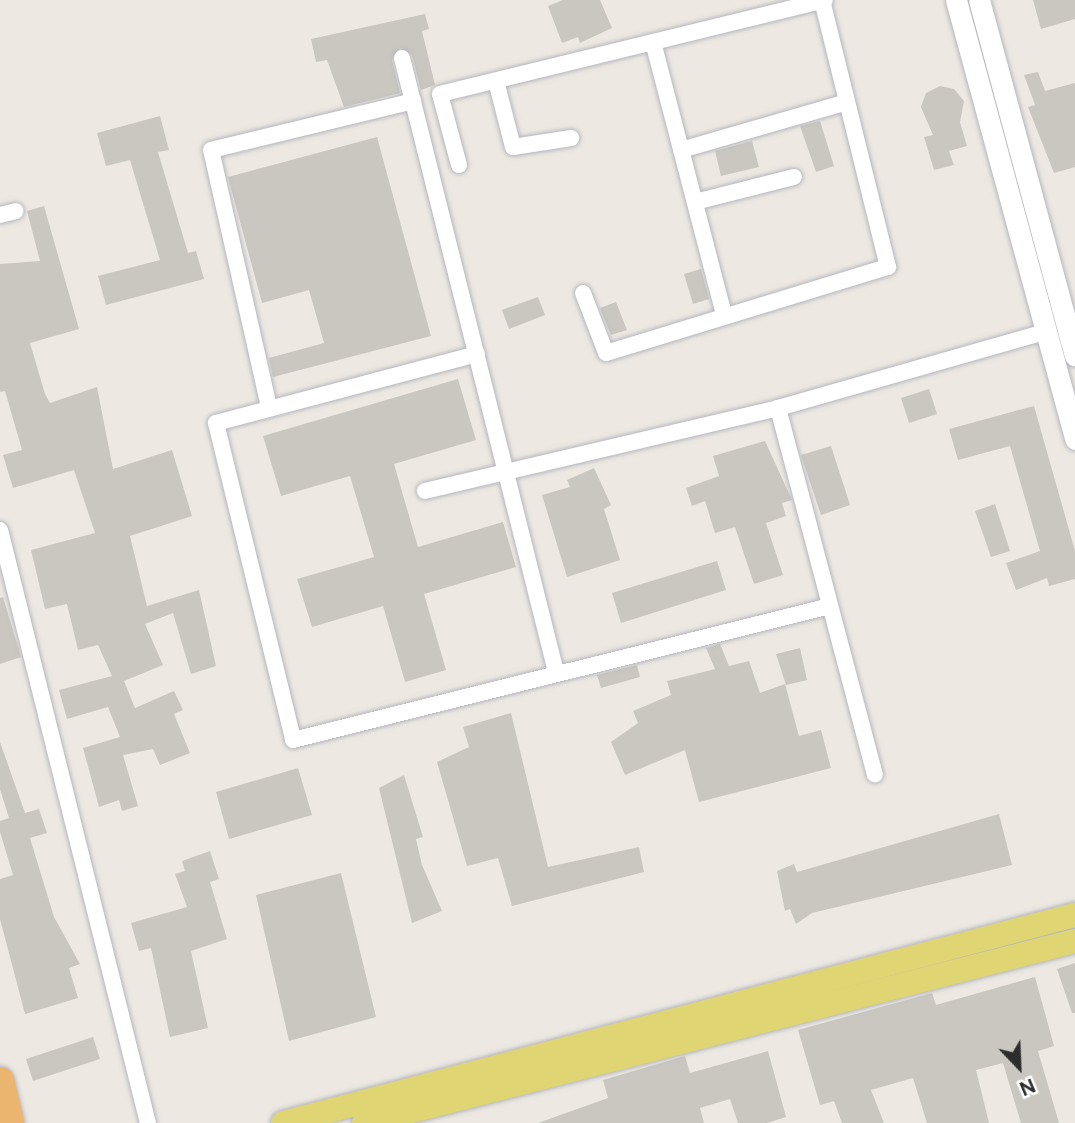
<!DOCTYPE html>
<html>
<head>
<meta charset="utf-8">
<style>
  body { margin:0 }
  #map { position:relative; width:1075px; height:1123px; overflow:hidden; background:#ede9e2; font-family:Figtree,sans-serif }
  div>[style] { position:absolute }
  .building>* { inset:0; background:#c9c7c0 }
  .roads { filter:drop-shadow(0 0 2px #b5b6bf) drop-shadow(0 0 2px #b5b6bf) }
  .street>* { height:16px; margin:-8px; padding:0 8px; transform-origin:8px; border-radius:8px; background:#fff }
  .secondary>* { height:21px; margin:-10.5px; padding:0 10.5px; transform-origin:10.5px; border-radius:10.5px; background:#fff }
  .primary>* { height:24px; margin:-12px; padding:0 12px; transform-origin:12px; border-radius:12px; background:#e0d573 }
  .highway>* { height:28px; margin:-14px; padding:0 14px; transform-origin:14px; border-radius:14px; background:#ebb46f }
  span { translate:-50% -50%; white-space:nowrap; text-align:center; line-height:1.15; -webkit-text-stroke:6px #fff; paint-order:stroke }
  .north { position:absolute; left:984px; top:1032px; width:70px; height:70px; -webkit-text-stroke:5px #fff; paint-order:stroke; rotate:157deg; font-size:19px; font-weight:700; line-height:28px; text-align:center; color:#2d2d2d }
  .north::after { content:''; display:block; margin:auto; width:24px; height:32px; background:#2d2d2d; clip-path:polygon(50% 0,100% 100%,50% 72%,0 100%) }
</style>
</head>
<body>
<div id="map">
  <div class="building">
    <div style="clip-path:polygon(563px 0,600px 0,612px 28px,580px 43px,578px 37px,562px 43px,548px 6px)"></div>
    <div style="clip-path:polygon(1033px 0,1075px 0,1075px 19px,1041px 29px)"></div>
    <div style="clip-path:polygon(425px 14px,429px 29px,422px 31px,435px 85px,421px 90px,412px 55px,400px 48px,392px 60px,400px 93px,344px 107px,327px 60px,316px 62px,311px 39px)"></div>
    <div style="clip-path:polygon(1038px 72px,1045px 91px,1075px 83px,1075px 167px,1054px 173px,1028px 107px,1035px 105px,1024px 75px)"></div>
    <div style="clip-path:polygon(940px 86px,954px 89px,964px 101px,960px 122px,967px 146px,949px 151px,954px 165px,934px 170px,924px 137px,933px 135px,921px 107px,926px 93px)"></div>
    <div style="clip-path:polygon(160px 116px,169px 150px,158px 152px,188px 253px,196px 251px,204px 279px,106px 305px,98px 276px,160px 260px,130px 160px,106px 166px,97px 133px)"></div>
    <div style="clip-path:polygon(820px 121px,834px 166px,816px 172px,800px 126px)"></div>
    <div style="clip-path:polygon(377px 137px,431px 336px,273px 377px,269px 358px,324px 343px,309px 290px,262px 303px,228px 177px)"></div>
    <div style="clip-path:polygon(752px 141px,759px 167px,721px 176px,715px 151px)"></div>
    <div style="clip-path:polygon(44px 206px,79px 329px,30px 343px,45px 394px,50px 403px,97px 387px,113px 469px,172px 450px,192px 516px,130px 536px,147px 606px,199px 590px,216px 666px,191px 674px,173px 613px,145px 624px,163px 665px,124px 681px,135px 708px,174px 691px,183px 710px,174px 714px,190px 753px,160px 765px,153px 749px,123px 755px,138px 806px,122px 811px,119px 800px,99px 807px,83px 748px,120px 737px,108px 707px,67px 719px,59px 690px,112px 676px,98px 645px,78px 650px,67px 604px,45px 609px,31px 550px,95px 533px,74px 470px,13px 488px,3px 455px,22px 450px,5px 391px,0 392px,0 264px,40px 261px,27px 211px)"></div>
    <div style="clip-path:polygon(701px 269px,709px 299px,693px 304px,684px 274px)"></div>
    <div style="clip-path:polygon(538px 297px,545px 315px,509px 329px,502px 310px)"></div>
    <div style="clip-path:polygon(616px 302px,627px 330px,611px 335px,600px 308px)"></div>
    <div style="clip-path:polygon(458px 379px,476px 440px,394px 464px,418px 547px,503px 522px,516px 567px,424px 594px,446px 670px,405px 682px,383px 606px,312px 627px,297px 579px,374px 557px,350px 476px,281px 496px,263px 436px)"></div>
    <div style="clip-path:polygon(929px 389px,937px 414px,909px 423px,901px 398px)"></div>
    <div style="clip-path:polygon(1034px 406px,1075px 551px,1075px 579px,1049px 586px,1047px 578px,1016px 590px,1006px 563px,1040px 551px,1010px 446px,958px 460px,949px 429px)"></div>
    <div style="clip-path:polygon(765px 441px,792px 500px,782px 503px,786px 516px,766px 523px,783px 575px,754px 584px,735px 527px,715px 533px,705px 501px,692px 506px,686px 488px,719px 476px,713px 456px)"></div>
    <div style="clip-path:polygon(831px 446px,850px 505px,821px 515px,801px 455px)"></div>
    <div style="clip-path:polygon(594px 468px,611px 505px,604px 509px,620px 560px,567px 577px,542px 495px,570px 487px,567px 480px)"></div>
    <div style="clip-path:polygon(995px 504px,1010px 551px,991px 557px,975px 511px)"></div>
    <div style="clip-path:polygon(717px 561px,726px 590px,621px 623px,612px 593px)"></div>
    <div style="clip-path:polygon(3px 597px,21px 657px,0 664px,0 598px)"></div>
    <div style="clip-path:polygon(720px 644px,729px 666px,749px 661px,760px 693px,785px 684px,799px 736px,821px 730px,831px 768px,699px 802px,685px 750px,625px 775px,611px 742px,638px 723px,633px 711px,671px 695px,667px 681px,715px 669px,706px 648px)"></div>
    <div style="clip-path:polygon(800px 648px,807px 680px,786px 685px,776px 654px)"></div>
    <div style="clip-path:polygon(637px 665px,640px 677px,601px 688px,597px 675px)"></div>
    <div style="clip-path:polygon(511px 713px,548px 867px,639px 847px,644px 872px,512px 906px,498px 858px,467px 866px,437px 762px,469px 747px,463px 727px)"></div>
    <div style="clip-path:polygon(0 742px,25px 813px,39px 809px,47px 833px,30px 838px,54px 917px,80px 964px,69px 968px,78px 998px,25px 1014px,0 919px,0 879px,13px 875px,0 832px,0 821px,9px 818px,0 789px)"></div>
    <div style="clip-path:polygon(298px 768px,312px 815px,229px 839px,216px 792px)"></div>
    <div style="clip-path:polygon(404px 775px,423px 837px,416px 839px,422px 865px,442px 911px,412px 923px,379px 788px)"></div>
    <div style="clip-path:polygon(999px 814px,1012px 865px,812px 913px,796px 924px,790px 909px,785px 911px,777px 871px,794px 864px,797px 872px)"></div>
    <div style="clip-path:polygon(210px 851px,219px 879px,210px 882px,227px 939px,191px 951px,208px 1028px,170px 1037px,151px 948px,139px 951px,131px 923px,187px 907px,175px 874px,185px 871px,182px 861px)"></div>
    <div style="clip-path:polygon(341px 873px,376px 1017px,289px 1041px,256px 895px)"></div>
    <div style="clip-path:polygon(1075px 963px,1075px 1013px,1072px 1013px,1057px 969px)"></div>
    <div style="clip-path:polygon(1035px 977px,1054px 1046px,1038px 1051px,1059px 1123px,1021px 1123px,1003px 1063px,976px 1070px,989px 1123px,927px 1123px,913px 1078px,871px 1090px,884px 1123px,842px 1123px,834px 1101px,820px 1105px,798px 1030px,932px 993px,936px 1005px)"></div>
    <div style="clip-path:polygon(93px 1037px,100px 1059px,33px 1081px,26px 1059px)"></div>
    <div style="clip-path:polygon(768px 1051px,786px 1117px,767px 1123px,738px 1123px,730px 1099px,700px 1108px,704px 1123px,538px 1123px,608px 1098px,603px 1080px,685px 1056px,690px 1073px)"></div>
  </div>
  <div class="roads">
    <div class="street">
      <div style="left:653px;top:42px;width:281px;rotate:75.4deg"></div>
      <div style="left:402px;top:58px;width:633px;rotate:75.92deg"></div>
      <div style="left:496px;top:81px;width:68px;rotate:75.6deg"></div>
      <div style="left:513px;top:147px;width:59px;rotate:-8.8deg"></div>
      <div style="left:681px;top:150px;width:173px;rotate:-16.1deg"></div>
      <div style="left:459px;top:165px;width:73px;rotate:-105deg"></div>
      <div style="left:440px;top:94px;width:396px;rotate:-13.7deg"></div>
      <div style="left:695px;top:202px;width:102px;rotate:-14.2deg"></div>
      <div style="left:0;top:215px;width:16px;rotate:-14deg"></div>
      <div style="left:583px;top:293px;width:64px;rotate:69deg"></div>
      <div style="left:606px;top:353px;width:295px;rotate:-17deg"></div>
      <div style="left:888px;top:267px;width:274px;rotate:-103.9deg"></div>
      <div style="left:477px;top:354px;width:270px;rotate:165.2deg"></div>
      <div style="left:216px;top:423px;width:326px;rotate:76.3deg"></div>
      <div style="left:293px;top:740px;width:553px;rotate:-14.01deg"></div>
      <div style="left:269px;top:407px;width:263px;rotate:-102.7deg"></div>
      <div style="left:211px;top:150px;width:208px;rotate:-13.6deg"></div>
      <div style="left:778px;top:408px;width:379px;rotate:75.2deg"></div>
      <div style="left:425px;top:491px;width:363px;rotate:-13.2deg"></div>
      <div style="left:778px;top:408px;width:278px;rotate:-15.9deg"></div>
      <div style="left:0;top:530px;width:611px;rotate:75.99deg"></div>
    </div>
    <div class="secondary">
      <div style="left:956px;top:0;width:455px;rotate:74.8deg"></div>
      <div style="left:979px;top:0;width:368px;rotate:74.9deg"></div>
    </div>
    <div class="primary">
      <div style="left:283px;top:1123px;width:819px;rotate:-14.72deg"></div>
      <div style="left:364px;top:1123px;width:734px;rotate:-14.36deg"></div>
    </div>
    <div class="highway">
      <div style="left:0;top:1081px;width:43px;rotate:76.6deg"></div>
    </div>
  </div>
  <div class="north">N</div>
</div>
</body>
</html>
